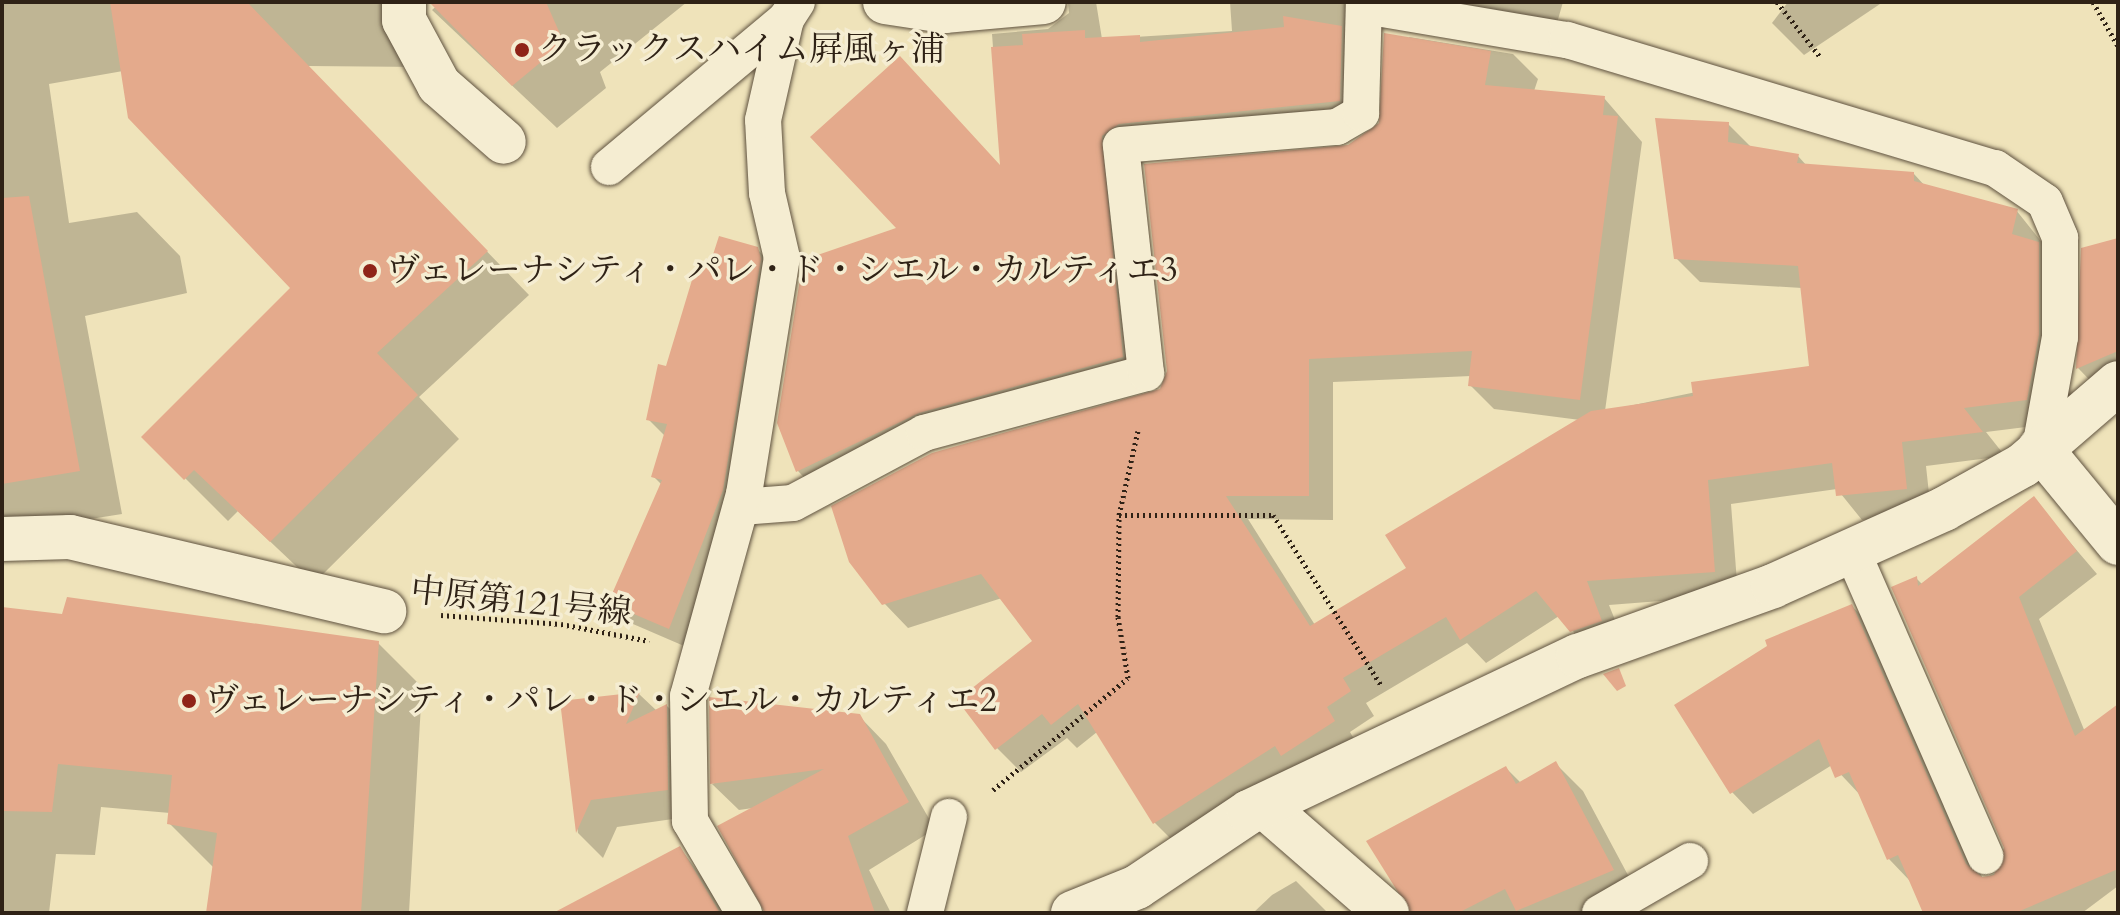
<!DOCTYPE html>
<html>
<head>
<meta charset="utf-8">
<style>
  body { margin:0 }
  #map { position:relative; width:2120px; height:915px; overflow:hidden; background:#efe3ba; font-family:Cardo,"Noto Serif JP",serif }
  div>[style] { position:absolute }
  .shadow>* { inset:0; background:#0003 }
  .building>* { inset:0; background:#e4aa8c }
  .path>* { height:5px; margin-top:-2.5px; transform-origin:0; background:repeating-linear-gradient(90deg,#2f2216 0 2px,transparent 0 6px) }
  .roads { filter:drop-shadow(0 0 2px #5f523f) drop-shadow(0 0 2px #5f523f) }
  .service>* { height:36px; margin:-18px; padding:0 18px; transform-origin:18px; border-radius:18px; background:#f5edd2 }
  .minor>* { height:44px; margin:-22px; padding:0 22px; transform-origin:22px; border-radius:22px; background:#f5edd2 }
  .dots>* { width:22px; height:22px; translate:-50% -50%; box-sizing:border-box; border:4px solid #f5edd2; border-radius:50% }
  span { translate:-50% -50%; white-space:nowrap; text-align:center; line-height:1.15; -webkit-text-stroke:7px #f5edd2; paint-order:stroke }
  .poi-label { font-size:34px; color:#2f2216 }
  .left { translate:0 -50%; text-align:left }
  .street-label { font-size:34px; color:#2f2216 }
  .frame { position:absolute; inset:0; border:4px solid #2f2216; pointer-events:none }
</style>
</head>
<body>
<div id="map">
  <div class="shadow">
    <div style="clip-path:polygon(2px 2px,421px 2px,421px 67px,308px 66px,529px 295px,419px 397px,459px 439px,314px 583px,238px 511px,228px 521px,144px 437px,293px 288px,123px 71px,49px 84px,69px 223px,137px 212px,180px 256px,187px 293px,85px 316px,122px 514px,2px 533px)"></div>
    <div style="clip-path:polygon(441px 2px,687px 2px,600px 72px,606px 88px,557px 128px,432px 10px)"></div>
    <div style="clip-path:polygon(1068px 2px,1096px 2px,1102px 39px,1232px 31px,1230px 2px,1345px 2px,1358px 122px,1140px 144px,1143px 378px,940px 433px,818px 492px,798px 471px,779px 423px,899px 229px,1002px 168px,992px 34px,1048px 29px,1069px 13px)"></div>
    <div style="clip-path:polygon(1431px 2px,1563px 2px,1553px 37px)"></div>
    <div style="clip-path:polygon(1788px 2px,1883px 2px,1804px 55px,1772px 23px)"></div>
    <div style="clip-path:polygon(evenodd,1409px 37px,1513px 54px,1538px 79px,1534px 91px,1604px 98px,1642px 142px,1605px 411px,1811px 368px,1802px 288px,1700px 282px,1676px 258px,1728px 124px,1752px 148px,1798px 156px,1807px 166px,1914px 174px,1926px 187px,2016px 210px,2063px 269px,2051px 424px,1986px 432px,2005px 456px,1926px 466px,1931px 512px,1862px 520px,1837px 489px,1731px 504px,1738px 595px,1609px 605px,1625px 645px,1596px 656px,1559px 616px,1486px 663px,1467px 643px,1366px 703px,1374px 716px,1350px 732px,1358px 746px,1179px 847px,1155px 823px,1097px 732px,1077px 748px,1067px 738px,1021px 772px,997px 748px,1035px 642px,1002px 598px,908px 628px,884px 603px,1162px 390px,1369px 175px,1409px 37px,1471px 376px,1470px 385px,1494px 409px,1580px 420px,1408px 569px,1315px 625px,1248px 519px,1333px 520px,1333px 382px,1471px 376px)"></div>
    <div style="clip-path:polygon(2118px 239px,2118px 389px,2104px 395px,2078px 368px,2083px 250px)"></div>
    <div style="clip-path:polygon(757px 249px,779px 271px,691px 649px,633px 624px,611px 602px,662px 485px,654px 477px,666px 437px,648px 419px,668px 368px,712px 266px)"></div>
    <div style="clip-path:polygon(2033px 499px,2097px 574px,2039px 619px,2085px 732px,2118px 711px,2118px 886px,2082px 913px,1925px 913px,1910px 881px,1889px 859px,1862px 797px,1832px 765px,1753px 814px,1732px 792px,1852px 606px,1873px 628px,1983px 879px,2004px 869px,2006px 847px,1893px 588px,1916px 578px,1923px 585px)"></div>
    <div style="clip-path:polygon(2px 609px,378px 643px,422px 687px,409px 913px,208px 913px,213px 867px,169px 823px,170px 813px,101px 807px,95px 855px,56px 854px,49px 913px,2px 913px)"></div>
    <div style="clip-path:polygon(639px 694px,657px 711px,667px 706px,693px 732px,694px 816px,617px 827px,603px 858px,578px 833px,562px 703px)"></div>
    <div style="clip-path:polygon(859px 716px,886px 744px,935px 829px,869px 870px,891px 913px,764px 913px,753px 808px,739px 810px,712px 784px)"></div>
    <div style="clip-path:polygon(1556px 764px,1583px 791px,1644px 905px,1632px 913px,1412px 913px,1369px 842px,1506px 768px,1521px 783px)"></div>
    <div style="clip-path:polygon(680px 848px,729px 913px,610px 913px)"></div>
    <div style="clip-path:polygon(1296px 881px,1328px 913px,1253px 913px,1272px 895px)"></div>
  </div>
  <div class="building">
    <div style="clip-path:polygon(110px 2px,247px 2px,488px 251px,377px 353px,418px 395px,270px 542px,194px 470px,184px 480px,141px 437px,290px 288px,128px 118px)"></div>
    <div style="clip-path:polygon(429px 2px,546px 2px,564px 43px,512px 86px)"></div>
    <div style="clip-path:polygon(1283px 16px,1342px 26px,1340px 101px,1119px 124px,1102px 136px,1123px 357px,919px 413px,796px 472px,777px 423px,803px 260px,896px 228px,810px 137px,900px 56px,1000px 165px,991px 47px,1023px 45px,1022px 34px,1085px 30px,1085px 38px,1140px 35px,1140px 42px,1284px 27px)"></div>
    <div style="clip-path:polygon(1384px 33px,1491px 51px,1485px 85px,1605px 96px,1603px 115px,1618px 116px,1580px 400px,1468px 386px,1472px 351px,1309px 359px,1309px 496px,1226px 496px,1310px 626px,1406px 568px,1385px 535px,1591px 411px,1693px 396px,1691px 382px,1809px 366px,1798px 266px,1674px 259px,1655px 118px,1729px 122px,1728px 142px,1799px 154px,1797px 163px,1914px 172px,1914px 181px,2018px 209px,2012px 234px,2039px 242px,2039px 335px,2027px 400px,1964px 408px,1983px 432px,1902px 442px,1907px 489px,1836px 496px,1832px 463px,1708px 480px,1715px 572px,1587px 581px,1602px 621px,1570px 632px,1536px 591px,1460px 640px,1446px 617px,1343px 678px,1351px 691px,1327px 707px,1335px 721px,1281px 756px,1275px 746px,1153px 824px,1078px 704px,1051px 725px,1042px 714px,995px 750px,957px 700px,1032px 641px,981px 574px,882px 605px,849px 562px,831px 506px,932px 453px,1160px 389px,1167px 371px,1144px 164px,1348px 145px,1379px 123px)"></div>
    <div style="clip-path:polygon(29px 196px,80px 471px,2px 484px,2px 198px)"></div>
    <div style="clip-path:polygon(719px 236px,758px 247px,761px 259px,723px 490px,669px 629px,608px 603px,662px 480px,651px 477px,667px 424px,646px 420px,658px 364px,666px 366px,698px 260px,710px 264px)"></div>
    <div style="clip-path:polygon(2118px 238px,2118px 351px,2076px 369px,2081px 248px)"></div>
    <div style="clip-path:polygon(2034px 496px,2077px 551px,2019px 597px,2075px 736px,2118px 704px,2118px 869px,2015px 913px,1923px 913px,1898px 855px,1887px 860px,1849px 772px,1835px 778px,1819px 739px,1730px 794px,1674px 705px,1767px 646px,1765px 640px,1852px 604px,1966px 864px,1982px 877px,1994px 875px,2004px 848px,1891px 587px,1917px 576px,1918px 586px)"></div>
    <div style="clip-path:polygon(67px 597px,379px 641px,361px 913px,206px 913px,217px 833px,167px 824px,172px 775px,58px 764px,52px 812px,2px 811px,2px 607px,62px 614px)"></div>
    <div style="clip-path:polygon(1619px 668px,1626px 686px,1617px 691px,1603px 674px)"></div>
    <div style="clip-path:polygon(640px 692px,626px 724px,667px 704px,668px 790px,591px 800px,576px 833px,560px 701px)"></div>
    <div style="clip-path:polygon(709px 697px,860px 714px,909px 802px,848px 836px,875px 913px,765px 913px,717px 826px,824px 769px,710px 784px)"></div>
    <div style="clip-path:polygon(1556px 761px,1614px 870px,1516px 911px,1505px 889px,1458px 913px,1411px 913px,1366px 841px,1506px 766px,1516px 784px)"></div>
    <div style="clip-path:polygon(680px 846px,720px 913px,553px 913px)"></div>
  </div>
  <div class="path">
    <div style="left:1777px;top:2px;width:71px;rotate:51.8deg"></div>
    <div style="left:2093px;top:2px;width:51px;rotate:60.4deg"></div>
    <div style="left:1119px;top:515px;width:154px"></div>
    <div style="left:1273px;top:515px;width:201px;rotate:57.6deg"></div>
    <div style="left:441px;top:615px;width:120px;rotate:4.3deg"></div>
    <div style="left:561px;top:624px;width:90px;rotate:10.9deg"></div>
    <div style="left:993px;top:790px;width:175px;rotate:-39.7deg"></div>
    <div style="left:1128px;top:678px;width:62px;rotate:-99.3deg"></div>
    <div style="left:1118px;top:617px;width:102px;rotate:-89.4deg"></div>
    <div style="left:1119px;top:515px;width:86px;rotate:-77.3deg"></div>
  </div>
  <div class="roads">
    <div class="service">
      <div style="left:1365px;top:6px;width:205px;rotate:9.6deg"></div>
      <div style="left:1567px;top:40px;width:447px;rotate:16.7deg"></div>
      <div style="left:1995px;top:168px;width:60px;rotate:34.2deg"></div>
      <div style="left:2045px;top:202px;width:39px;rotate:67deg"></div>
      <div style="left:2060px;top:238px;width:99px;rotate:90deg"></div>
      <div style="left:2060px;top:337px;width:113px;rotate:100.2deg"></div>
      <div style="left:609px;top:167px;width:231px;rotate:-39.9deg"></div>
      <div style="left:741px;top:507px;width:52px;rotate:-4.4deg"></div>
      <div style="left:793px;top:503px;width:149px;rotate:-28.1deg"></div>
      <div style="left:924px;top:433px;width:230px;rotate:-15.1deg"></div>
      <div style="left:1146px;top:373px;width:229px;rotate:-96.3deg"></div>
      <div style="left:1121px;top:145px;width:217px;rotate:-4.8deg"></div>
      <div style="left:1337px;top:127px;width:28px;rotate:-30deg"></div>
      <div style="left:1361px;top:113px;width:111px;rotate:-88.5deg"></div>
      <div style="left:1852px;top:551px;width:333px;rotate:66.4deg"></div>
      <div style="left:744px;top:913px;width:107px;rotate:-120.4deg"></div>
      <div style="left:690px;top:821px;width:125px;rotate:-90.9deg"></div>
      <div style="left:688px;top:696px;width:210px;rotate:-74.5deg"></div>
      <div style="left:744px;top:494px;width:239px;rotate:-80.9deg"></div>
      <div style="left:782px;top:258px;width:67px;rotate:-103deg"></div>
      <div style="left:767px;top:193px;width:73px;rotate:-93.1deg"></div>
      <div style="left:763px;top:120px;width:104px;rotate:-77.2deg"></div>
      <div style="left:786px;top:19px;width:20px;rotate:-57deg"></div>
      <div style="left:925px;top:913px;width:99px;rotate:-76deg"></div>
      <div style="left:1600px;top:913px;width:104px;rotate:-30deg"></div>
    </div>
    <div class="minor">
      <div style="left:404px;top:2px;width:18px;rotate:90deg"></div>
      <div style="left:404px;top:20px;width:74px;rotate:61.7deg"></div>
      <div style="left:439px;top:85px;width:86px;rotate:41.2deg"></div>
      <div style="left:885px;top:2px;width:60px;rotate:8.7deg"></div>
      <div style="left:944px;top:11px;width:100px;rotate:-5.1deg"></div>
      <div style="left:2040px;top:448px;width:123px;rotate:50.6deg"></div>
      <div style="left:2px;top:539px;width:68px;rotate:-1.7deg"></div>
      <div style="left:70px;top:537px;width:323px;rotate:13.3deg"></div>
      <div style="left:1264px;top:806px;width:163px;rotate:41deg"></div>
      <div style="left:1073px;top:913px;width:69px;rotate:-22.1deg"></div>
      <div style="left:1137px;top:887px;width:135px;rotate:-33.8deg"></div>
      <div style="left:1249px;top:812px;width:364px;rotate:-25.4deg"></div>
      <div style="left:1578px;top:656px;width:207px;rotate:-19.7deg"></div>
      <div style="left:1773px;top:586px;width:188px;rotate:-24.2deg"></div>
      <div style="left:1944px;top:509px;width:90px;rotate:-29.1deg"></div>
      <div style="left:2023px;top:465px;width:125px;rotate:-40.8deg"></div>
    </div>
  </div>
  <div class="dots">
    <div style="left:522px;top:50px;background:#8f2418"></div>
    <div style="left:370px;top:271px;background:#8f2418"></div>
    <div style="left:189px;top:701px;background:#8f2418"></div>
  </div>
  <div class="poi-label">
    <span class="left" style="left:538px;top:50px">クラックスハイム屛風ヶ浦</span>
    <span class="left" style="left:386px;top:271px">ヴェレーナシティ・パレ・ド・シエル・カルティエ3</span>
    <span class="left" style="left:205px;top:701px">ヴェレーナシティ・パレ・ド・シエル・カルティエ2</span>
  </div>
  <div class="street-label">
    <span style="left:521px;top:602px;rotate:6deg">中原第121号線</span>
  </div>
  <div class="frame"></div>
</div>
</body>
</html>
